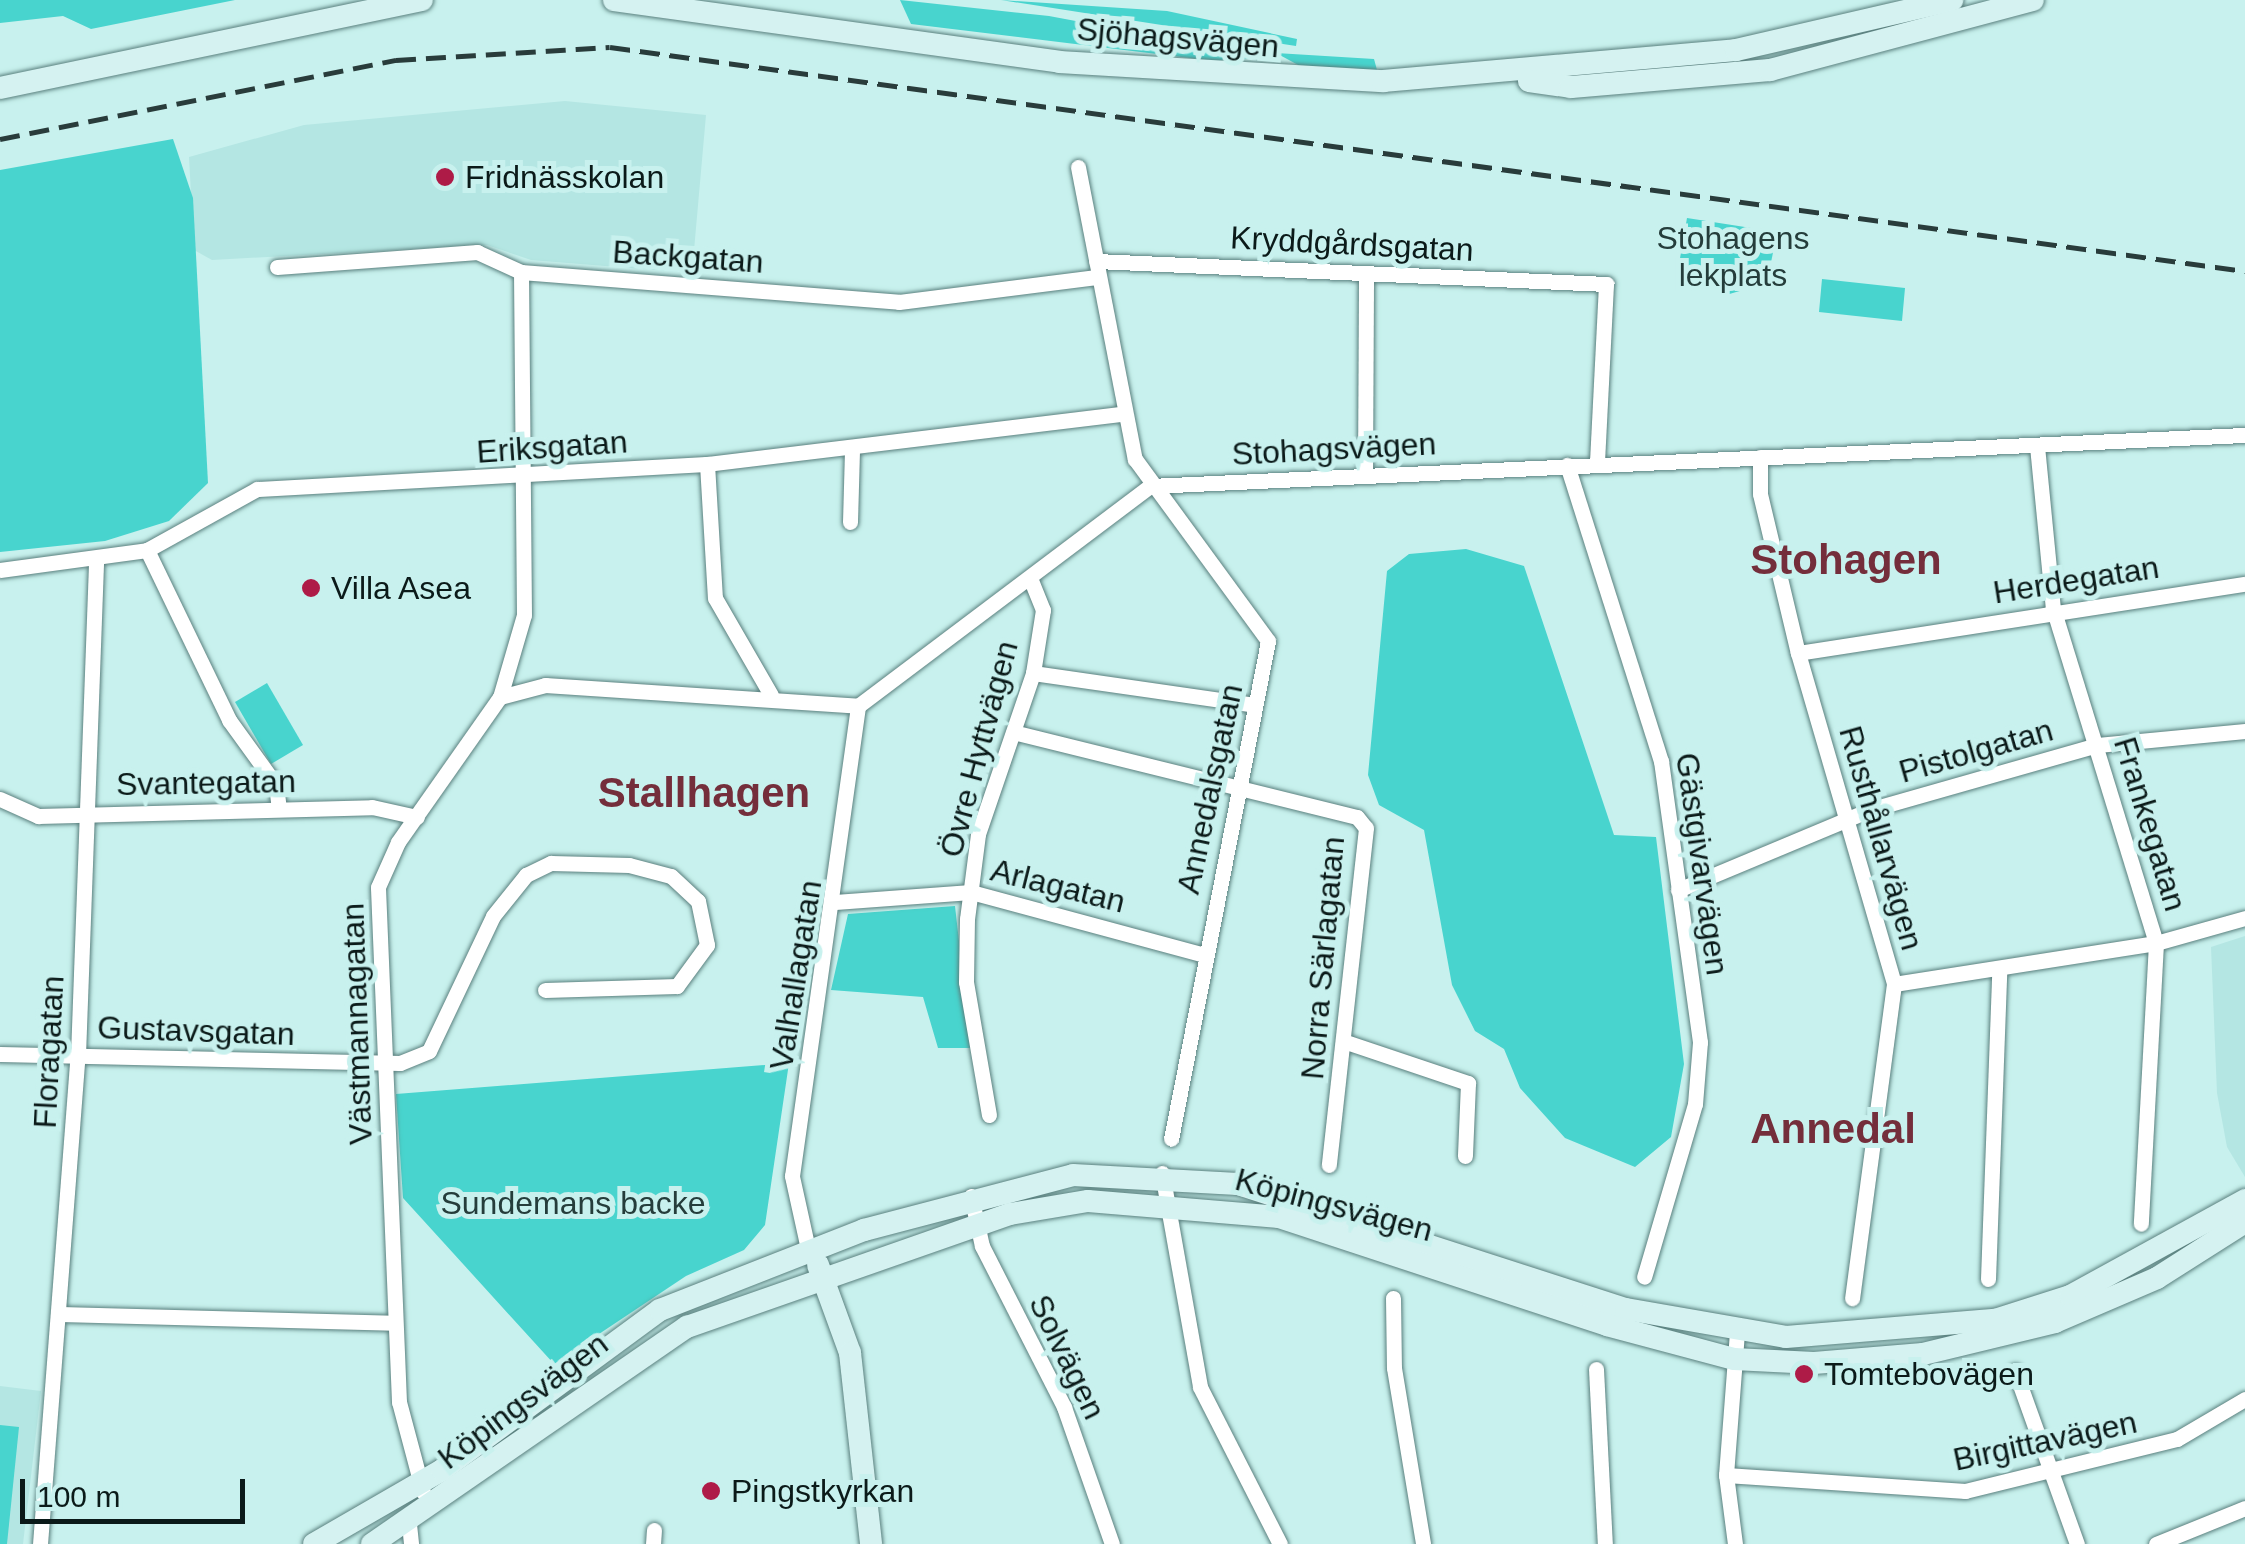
<!DOCTYPE html>
<html>
<head>
<meta charset="utf-8">
<style>
  body { margin:0 }
  #map { position:relative; width:2245px; height:1544px; overflow:hidden; background:#c8f1ee; font-family:Helvetica,sans-serif }
  div>[style] { position:absolute }
  .built>* { inset:0; background:#b4e6e3 }
  .green>* { inset:0; background:#48d4ce }
  .roads { filter:drop-shadow(0 0 2px #5a807e) drop-shadow(0 0 2px #5a807e) }
  .minor>* { height:15px; margin:-7.5px; padding:0 7.5px; transform-origin:7.5px; border-radius:7.5px; background:#fff }
  .secondary>* { height:22px; margin:-11px; padding:0 11px; transform-origin:11px; border-radius:11px; background:#d5f2f1 }
  .rail>* { height:5px; margin-top:-2.5px; transform-origin:0; background:repeating-linear-gradient(90deg,#293c3b 0 20px,transparent 0 30px) }
  .dots>* { width:28px; height:28px; translate:-50% -50%; box-sizing:border-box; border:5px solid #c8f1ee; border-radius:50% }
  span { translate:-50% -50%; white-space:nowrap; text-align:center; line-height:1.15; -webkit-text-stroke:10px #c8f1ee; paint-order:stroke }
  .street-label { font-size:32px; color:#0b1a19 }
  .poi-label { font-size:32px; color:#0b1a19 }
  .left { translate:0 -50%; text-align:left }
  .park-label { font-size:32px; color:#253d3b }
  .district-label { font-size:42px; color:#742e3b; font-weight:700 }
  .scale { position:absolute; left:20px; top:1479px; width:225px; height:45px; box-sizing:border-box; border:5px solid #0b1a19; border-top:0; padding-left:12px; font-size:30px; line-height:35px; white-space:nowrap; color:#0b1a19; -webkit-text-stroke:8px #c8f1ee; paint-order:stroke }
</style>
</head>
<body>
<div id="map">
  <div class="built">
    <div style="clip-path:polygon(565px 101px,706px 115px,692px 273px,531px 260px,487px 245px,212px 260px,194px 250px,189px 157px,304px 125px)"></div>
    <div style="clip-path:polygon(2245px 936px,2245px 1177px,2227px 1147px,2217px 1093px,2211px 947px)"></div>
    <div style="clip-path:polygon(0 1386px,41px 1391px,23px 1544px,0 1544px)"></div>
  </div>
  <div class="green">
    <div style="clip-path:polygon(0 0,235px 0,91px 29px,63px 16px,0 23px)"></div>
    <div style="clip-path:polygon(900px 0,1049px 16px,1268px 57px,1214px 61px,911px 24px)"></div>
    <div style="clip-path:polygon(1001px 0,1167px 11px,1297px 39px,1296px 46px)"></div>
    <div style="clip-path:polygon(1276px 53px,1374px 59px,1377px 70px,1300px 66px)"></div>
    <div style="clip-path:polygon(173px 139px,193px 198px,208px 483px,169px 521px,105px 541px,0 552px,0 170px)"></div>
    <div style="clip-path:polygon(1687px 218px,1777px 232px,1767px 283px,1726px 295px,1679px 264px)"></div>
    <div style="clip-path:polygon(1822px 279px,1905px 288px,1902px 321px,1819px 312px)"></div>
    <div style="clip-path:polygon(1466px 549px,1524px 566px,1614px 835px,1656px 837px,1684px 1064px,1671px 1137px,1635px 1167px,1565px 1138px,1520px 1088px,1504px 1049px,1475px 1031px,1452px 985px,1424px 830px,1379px 805px,1368px 775px,1387px 571px,1409px 554px)"></div>
    <div style="clip-path:polygon(267px 683px,303px 745px,271px 764px,235px 702px)"></div>
    <div style="clip-path:polygon(955px 906px,971px 1048px,938px 1048px,923px 997px,831px 990px,848px 914px)"></div>
    <div style="clip-path:polygon(789px 1063px,765px 1225px,744px 1250px,686px 1276px,554px 1364px,403px 1198px,396px 1094px)"></div>
    <div style="clip-path:polygon(0 1425px,19px 1427px,7px 1544px,0 1544px)"></div>
  </div>
  <div class="roads">
    <div class="minor">
      <div style="left:1078px;top:167px;width:298px;rotate:79deg"></div>
      <div style="left:1135px;top:459px;width:225px;rotate:53.8deg"></div>
      <div style="left:1268px;top:641px;width:507px;rotate:101.02deg"></div>
      <div style="left:1096px;top:261px;width:511px;rotate:2.58deg"></div>
      <div style="left:1606px;top:284px;width:178px;rotate:92.9deg"></div>
      <div style="left:277px;top:267px;width:201px;rotate:-4.3deg"></div>
      <div style="left:477px;top:252px;width:48px;rotate:24.4deg"></div>
      <div style="left:521px;top:272px;width:379px;rotate:4.5deg"></div>
      <div style="left:899px;top:302px;width:201px;rotate:-7.2deg"></div>
      <div style="left:2037px;top:446px;width:163px;rotate:84.4deg"></div>
      <div style="left:2053px;top:608px;width:350px;rotate:72.9deg"></div>
      <div style="left:2156px;top:943px;width:281px;rotate:93.1deg"></div>
      <div style="left:1760px;top:457px;width:37px;rotate:90deg"></div>
      <div style="left:1760px;top:494px;width:163px;rotate:76.6deg"></div>
      <div style="left:1798px;top:653px;width:345px;rotate:73.8deg"></div>
      <div style="left:1894px;top:984px;width:317px;rotate:97.6deg"></div>
      <div style="left:707px;top:464px;width:134px;rotate:86.6deg"></div>
      <div style="left:715px;top:598px;width:112px;rotate:60deg"></div>
      <div style="left:1567px;top:465px;width:311px;rotate:72.4deg"></div>
      <div style="left:1661px;top:761px;width:284px;rotate:82.1deg"></div>
      <div style="left:1700px;top:1042px;width:62px;rotate:94.6deg"></div>
      <div style="left:1695px;top:1104px;width:180px;rotate:106.4deg"></div>
      <div style="left:1365px;top:475px;width:202px;rotate:-89.7deg"></div>
      <div style="left:850px;top:522px;width:72px;rotate:-88.4deg"></div>
      <div style="left:147px;top:550px;width:189px;rotate:64.2deg"></div>
      <div style="left:229px;top:720px;width:80px;rotate:54.1deg"></div>
      <div style="left:276px;top:785px;width:24px;rotate:83deg"></div>
      <div style="left:0;top:570px;width:148px;rotate:-7.7deg"></div>
      <div style="left:147px;top:550px;width:126px;rotate:-29deg"></div>
      <div style="left:257px;top:489px;width:451px;rotate:-3.2deg"></div>
      <div style="left:707px;top:464px;width:419px;rotate:-6.9deg"></div>
      <div style="left:1798px;top:653px;width:452px;rotate:-8.8deg"></div>
      <div style="left:1033px;top:673px;width:224px;rotate:8.2deg"></div>
      <div style="left:500px;top:697px;width:47px;rotate:-14.9deg"></div>
      <div style="left:545px;top:685px;width:314px;rotate:3.8deg"></div>
      <div style="left:858px;top:706px;width:366px;rotate:-37deg"></div>
      <div style="left:1150px;top:486px;width:1096px;rotate:-2.67deg"></div>
      <div style="left:1017px;top:733px;width:350px;rotate:13.9deg"></div>
      <div style="left:1357px;top:817px;width:14px;rotate:51deg"></div>
      <div style="left:1366px;top:828px;width:339px;rotate:96.3deg"></div>
      <div style="left:0;top:799px;width:42px;rotate:24.1deg"></div>
      <div style="left:38px;top:816px;width:334px;rotate:-1.5deg"></div>
      <div style="left:372px;top:807px;width:46px;rotate:12.5deg"></div>
      <div style="left:1678px;top:890px;width:207px;rotate:-22.7deg"></div>
      <div style="left:1869px;top:810px;width:237px;rotate:-15.9deg"></div>
      <div style="left:2097px;top:745px;width:149px;rotate:-5.4deg"></div>
      <div style="left:835px;top:902px;width:136px;rotate:-4.2deg"></div>
      <div style="left:971px;top:892px;width:242px;rotate:15.1deg"></div>
      <div style="left:1894px;top:984px;width:265px;rotate:-8.9deg"></div>
      <div style="left:2156px;top:943px;width:92px;rotate:-15.7deg"></div>
      <div style="left:1346px;top:1042px;width:129px;rotate:18.6deg"></div>
      <div style="left:1468px;top:1083px;width:73px;rotate:92.4deg"></div>
      <div style="left:0;top:1054px;width:400px;rotate:1.3deg"></div>
      <div style="left:400px;top:1063px;width:31px;rotate:-22deg"></div>
      <div style="left:429px;top:1051px;width:149px;rotate:-64.6deg"></div>
      <div style="left:493px;top:916px;width:53px;rotate:-51.2deg"></div>
      <div style="left:526px;top:875px;width:28px;rotate:-26deg"></div>
      <div style="left:551px;top:863px;width:78px;rotate:1.5deg"></div>
      <div style="left:629px;top:865px;width:43px;rotate:14.7deg"></div>
      <div style="left:671px;top:876px;width:37px;rotate:43deg"></div>
      <div style="left:698px;top:901px;width:45px;rotate:78.4deg"></div>
      <div style="left:707px;top:945px;width:51px;rotate:126.2deg"></div>
      <div style="left:677px;top:986px;width:132px;rotate:178.3deg"></div>
      <div style="left:989px;top:1115px;width:135px;rotate:-99.8deg"></div>
      <div style="left:966px;top:982px;width:63px;rotate:-89.1deg"></div>
      <div style="left:967px;top:919px;width:86px;rotate:-82.6deg"></div>
      <div style="left:978px;top:834px;width:170px;rotate:-71.1deg"></div>
      <div style="left:1033px;top:673px;width:64px;rotate:-81deg"></div>
      <div style="left:1043px;top:610px;width:35px;rotate:-112deg"></div>
      <div style="left:1162px;top:1173px;width:217px;rotate:79.9deg"></div>
      <div style="left:1200px;top:1387px;width:176px;rotate:63deg"></div>
      <div style="left:971px;top:1196px;width:51px;rotate:77.6deg"></div>
      <div style="left:982px;top:1246px;width:181px;rotate:63deg"></div>
      <div style="left:1064px;top:1407px;width:145px;rotate:70.7deg"></div>
      <div style="left:808px;top:1249px;width:75px;rotate:-102.4deg"></div>
      <div style="left:792px;top:1176px;width:475px;rotate:-82deg"></div>
      <div style="left:1988px;top:1279px;width:307px;rotate:-87.9deg"></div>
      <div style="left:1393px;top:1298px;width:70px;rotate:89.2deg"></div>
      <div style="left:1394px;top:1368px;width:178px;rotate:80.6deg"></div>
      <div style="left:58px;top:1314px;width:337px;rotate:1.5deg"></div>
      <div style="left:1596px;top:1369px;width:175px;rotate:87.1deg"></div>
      <div style="left:2015px;top:1371px;width:184px;rotate:70.3deg"></div>
      <div style="left:1726px;top:1475px;width:240px;rotate:3.8deg"></div>
      <div style="left:1965px;top:1491px;width:218px;rotate:-13.8deg"></div>
      <div style="left:2177px;top:1439px;width:79px;rotate:-30.5deg"></div>
      <div style="left:423px;top:1492px;width:93px;rotate:-104.9deg"></div>
      <div style="left:399px;top:1402px;width:515px;rotate:-92.34deg"></div>
      <div style="left:378px;top:887px;width:49px;rotate:-66deg"></div>
      <div style="left:398px;top:842px;width:177px;rotate:-54.9deg"></div>
      <div style="left:500px;top:697px;width:85px;rotate:-73.7deg"></div>
      <div style="left:524px;top:615px;width:343px;rotate:-90.5deg"></div>
      <div style="left:409px;top:1524px;width:20px;rotate:84deg"></div>
      <div style="left:40px;top:1544px;width:490px;rotate:-85.6deg"></div>
      <div style="left:78px;top:1055px;width:493px;rotate:-87.9deg"></div>
      <div style="left:653px;top:1544px;width:14px;rotate:-86deg"></div>
      <div style="left:1735px;top:1544px;width:70px;rotate:-97.4deg"></div>
      <div style="left:1726px;top:1475px;width:142px;rotate:-85.6deg"></div>
      <div style="left:2156px;top:1544px;width:96px;rotate:-22deg"></div>
    </div>
    <div class="secondary">
      <div style="left:614px;top:0;width:449px;rotate:7.9deg"></div>
      <div style="left:1059px;top:62px;width:325px;rotate:3.4deg"></div>
      <div style="left:1383px;top:81px;width:354px;rotate:-5deg"></div>
      <div style="left:1736px;top:50px;width:222px;rotate:-13deg"></div>
      <div style="left:1529px;top:81px;width:42px;rotate:8.1deg"></div>
      <div style="left:1571px;top:87px;width:200px;rotate:-4.9deg"></div>
      <div style="left:1770px;top:70px;width:272px;rotate:-14.9deg"></div>
      <div style="left:0;top:88px;width:431px;rotate:-11.8deg"></div>
      <div style="left:818px;top:1265px;width:94px;rotate:70deg"></div>
      <div style="left:850px;top:1353px;width:192px;rotate:83.7deg"></div>
      <div style="left:314px;top:1544px;width:148px;rotate:-30deg"></div>
      <div style="left:442px;top:1470px;width:270px;rotate:-36.3deg"></div>
      <div style="left:660px;top:1310px;width:219px;rotate:-21.4deg"></div>
      <div style="left:864px;top:1230px;width:216px;rotate:-14.7deg"></div>
      <div style="left:1073px;top:1175px;width:165px;rotate:3.1deg"></div>
      <div style="left:1238px;top:1184px;width:408px;rotate:17.9deg"></div>
      <div style="left:1626px;top:1309px;width:162px;rotate:9.9deg"></div>
      <div style="left:1786px;top:1337px;width:210px;rotate:-4.7deg"></div>
      <div style="left:1995px;top:1320px;width:79px;rotate:-17.7deg"></div>
      <div style="left:2070px;top:1296px;width:200px;rotate:-28.7deg"></div>
      <div style="left:372px;top:1544px;width:383px;rotate:-34.6deg"></div>
      <div style="left:687px;top:1327px;width:342px;rotate:-19.3deg"></div>
      <div style="left:1010px;top:1214px;width:79px;rotate:-9.5deg"></div>
      <div style="left:1088px;top:1201px;width:192px;rotate:4.8deg"></div>
      <div style="left:1279px;top:1217px;width:345px;rotate:18.2deg"></div>
      <div style="left:1607px;top:1325px;width:131px;rotate:15deg"></div>
      <div style="left:1734px;top:1359px;width:80px;rotate:2.9deg"></div>
      <div style="left:1814px;top:1363px;width:109px;rotate:-4.7deg"></div>
      <div style="left:1923px;top:1354px;width:136px;rotate:-13.6deg"></div>
      <div style="left:2055px;top:1322px;width:111px;rotate:-23.3deg"></div>
      <div style="left:2157px;top:1278px;width:104px;rotate:-32.5deg"></div>
    </div>
  </div>
  <div class="rail">
    <div style="left:0;top:139px;width:404px;rotate:-11.3deg"></div>
    <div style="left:396px;top:60px;width:214px;rotate:-3.5deg"></div>
    <div style="left:610px;top:47px;width:1650px;rotate:7.8deg"></div>
  </div>
  <div class="dots">
    <div style="left:445px;top:177px;background:#ae1b47"></div>
    <div style="left:311px;top:588px;background:#ae1b47"></div>
    <div style="left:1804px;top:1374px;background:#ae1b47"></div>
    <div style="left:711px;top:1491px;background:#ae1b47"></div>
  </div>
  <div class="street-label">
    <span style="left:1178px;top:38px;rotate:5deg">Sjöhagsvägen</span>
    <span style="left:1352px;top:244px;rotate:3deg">Kryddgårdsgatan</span>
    <span style="left:688px;top:257px;rotate:4deg">Backgatan</span>
    <span style="left:552px;top:447px;rotate:-4deg">Eriksgatan</span>
    <span style="left:1334px;top:449px;rotate:-3deg">Stohagsvägen</span>
    <span style="left:2076px;top:580px;rotate:-9deg">Herdegatan</span>
    <span style="left:979px;top:749px;rotate:-75deg">Övre Hyttvägen</span>
    <span style="left:1976px;top:751px;rotate:-16deg">Pistolgatan</span>
    <span style="left:206px;top:783px;rotate:-1deg">Svantegatan</span>
    <span style="left:1210px;top:789px;rotate:-78deg">Annedalsgatan</span>
    <span style="left:2150px;top:824px;rotate:73deg">Frankegatan</span>
    <span style="left:1881px;top:838px;rotate:74deg">Rusthållarvägen</span>
    <span style="left:1702px;top:864px;rotate:82deg">Gästgivarvägen</span>
    <span style="left:1058px;top:886px;rotate:14deg">Arlagatan</span>
    <span style="left:1323px;top:958px;rotate:-85deg">Norra Särlagatan</span>
    <span style="left:796px;top:975px;rotate:-81deg">Valhallagatan</span>
    <span style="left:357px;top:1024px;rotate:-92deg">Västmannagatan</span>
    <span style="left:196px;top:1031px;rotate:2deg">Gustavsgatan</span>
    <span style="left:49px;top:1052px;rotate:-87deg">Floragatan</span>
    <span style="left:1334px;top:1205px;rotate:15deg">Köpingsvägen</span>
    <span style="left:1067px;top:1357px;rotate:64deg">Solvägen</span>
    <span style="left:523px;top:1401px;rotate:-37deg">Köpingsvägen</span>
    <span style="left:2045px;top:1441px;rotate:-12deg">Birgittavägen</span>
  </div>
  <div class="poi-label">
    <span class="left" style="left:465px;top:177px">Fridnässkolan</span>
    <span class="left" style="left:331px;top:588px">Villa Asea</span>
    <span class="left" style="left:1824px;top:1374px">Tomtebovägen</span>
    <span class="left" style="left:731px;top:1491px">Pingstkyrkan</span>
  </div>
  <div class="park-label">
    <span style="left:1733px;top:257px">Stohagens<br>lekplats</span>
    <span style="left:573px;top:1203px">Sundemans backe</span>
  </div>
  <div class="district-label">
    <span style="left:1846px;top:560px">Stohagen</span>
    <span style="left:704px;top:793px">Stallhagen</span>
    <span style="left:1833px;top:1129px">Annedal</span>
  </div>
  <div class="scale">100 m</div>
</div>
</body>
</html>
